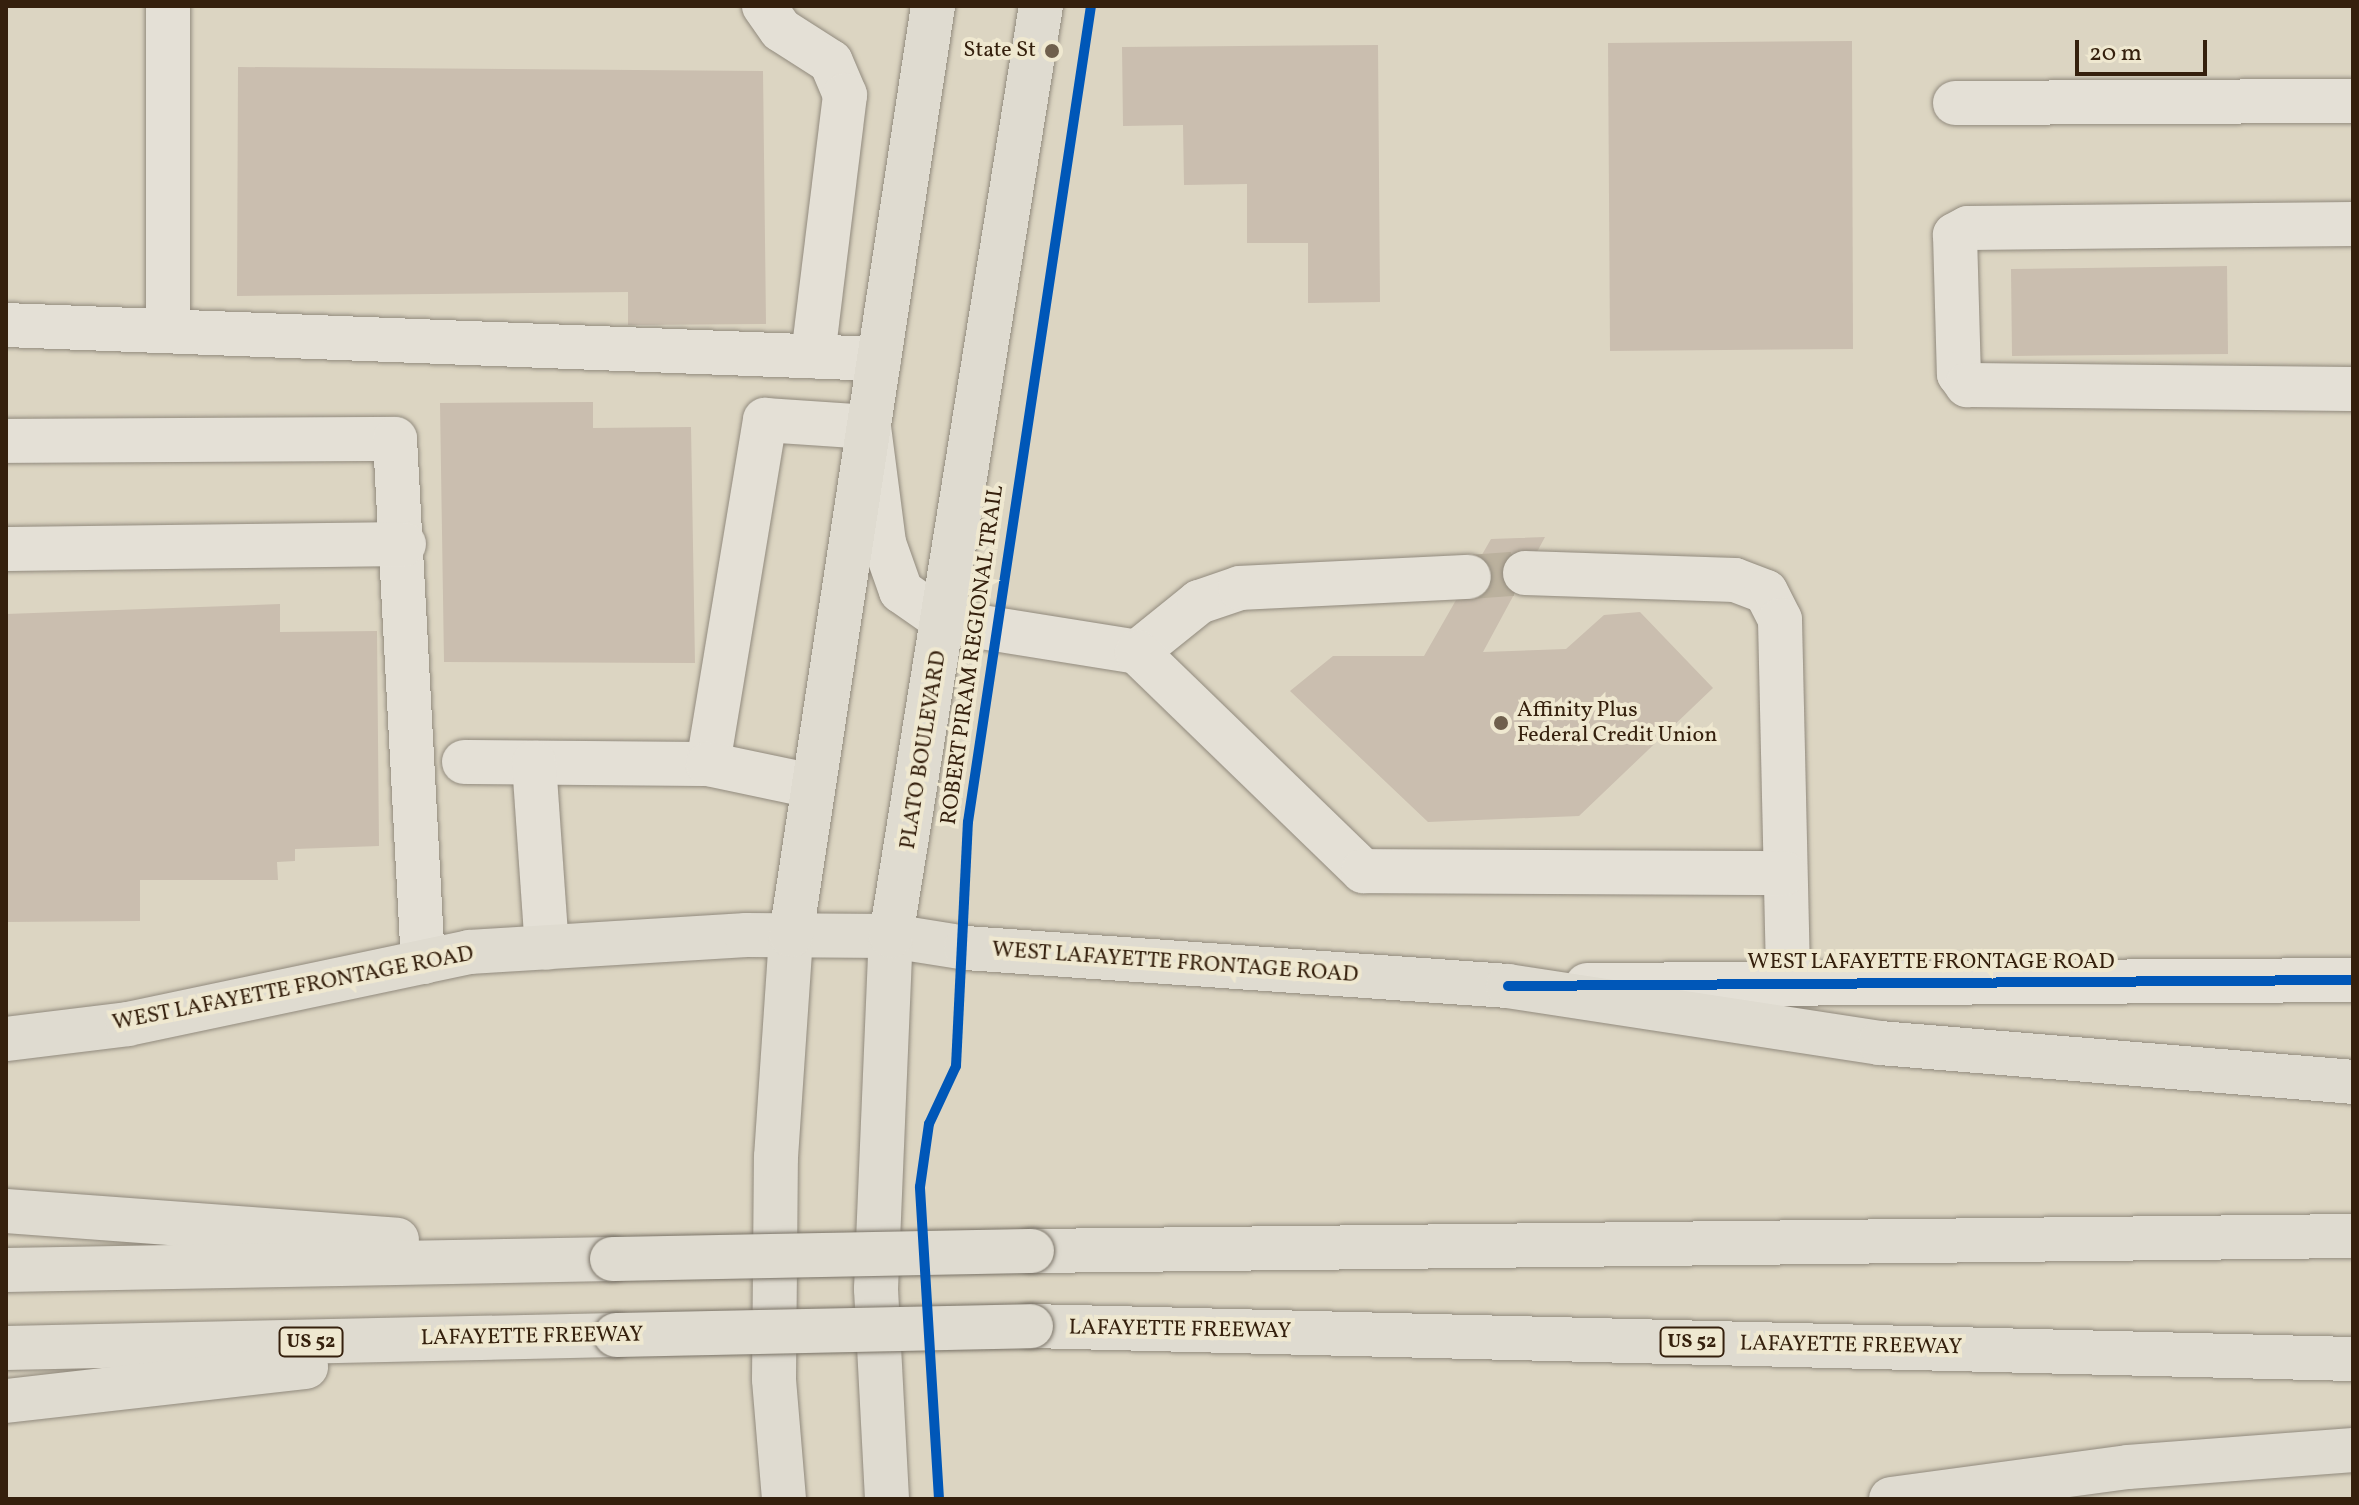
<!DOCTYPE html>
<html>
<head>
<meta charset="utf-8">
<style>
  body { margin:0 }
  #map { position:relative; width:2359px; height:1505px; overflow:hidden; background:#dcd5c2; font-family:Vollkorn,serif }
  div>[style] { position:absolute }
  .building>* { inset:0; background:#cabeaf }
  .minor-tunnel>* { height:44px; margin-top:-22px; transform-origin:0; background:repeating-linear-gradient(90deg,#bbb19e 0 44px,transparent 0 66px) }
  .roads { filter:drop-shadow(0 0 2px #918a7d) drop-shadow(0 0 2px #918a7d) }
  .minor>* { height:44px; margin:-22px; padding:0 22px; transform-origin:22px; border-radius:22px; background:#e4e0d6 }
  .major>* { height:44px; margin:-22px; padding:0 22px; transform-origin:22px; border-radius:22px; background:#dfdbd0 }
  .highway>* { height:44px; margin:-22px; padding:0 22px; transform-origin:22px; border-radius:22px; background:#dfdbd0 }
  .bridges { filter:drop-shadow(0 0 2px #797266) drop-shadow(0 0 2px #797266) }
  .highway-bridge>* { height:44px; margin:-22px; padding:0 22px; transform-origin:22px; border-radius:22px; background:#dfdbd0 }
  .cycleway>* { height:10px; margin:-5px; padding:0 5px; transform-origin:5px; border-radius:5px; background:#0057b8 }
  .dots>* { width:22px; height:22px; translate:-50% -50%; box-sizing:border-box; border:4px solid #efe8d0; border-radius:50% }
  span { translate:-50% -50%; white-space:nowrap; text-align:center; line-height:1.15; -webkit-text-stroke:8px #efe8d0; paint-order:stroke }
  .shield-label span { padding:2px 6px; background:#efe8d0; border:2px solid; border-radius:6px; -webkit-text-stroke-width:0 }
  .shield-label { font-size:20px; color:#35200d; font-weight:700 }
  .poi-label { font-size:22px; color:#35200d }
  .right { translate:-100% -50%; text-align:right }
  .left { translate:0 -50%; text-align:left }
  .street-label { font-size:22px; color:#35200d }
  .frame { position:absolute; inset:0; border:8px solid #35200d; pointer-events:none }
  .scale { position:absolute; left:2075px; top:40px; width:132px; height:36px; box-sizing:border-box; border:4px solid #35200d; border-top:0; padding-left:10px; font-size:24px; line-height:28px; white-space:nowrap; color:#35200d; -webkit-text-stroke:6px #efe8d0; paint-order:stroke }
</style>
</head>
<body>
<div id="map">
  <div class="building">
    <div style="clip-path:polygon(1852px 41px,1853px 349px,1610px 351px,1608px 43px)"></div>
    <div style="clip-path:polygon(1378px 45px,1380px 302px,1308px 303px,1308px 243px,1247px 243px,1247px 184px,1184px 185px,1183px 125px,1123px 126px,1122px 47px)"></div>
    <div style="clip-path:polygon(238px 67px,763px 71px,766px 324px,628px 325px,628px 292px,237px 296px)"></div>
    <div style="clip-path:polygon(2227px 266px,2228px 354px,2012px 356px,2011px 269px)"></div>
    <div style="clip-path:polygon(593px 402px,593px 428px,691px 427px,695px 663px,444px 662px,440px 403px)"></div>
    <div style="clip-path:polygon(1545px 537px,1483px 652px,1566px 649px,1604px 615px,1640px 612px,1713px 688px,1579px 816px,1428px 822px,1290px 691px,1333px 656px,1424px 656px,1491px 539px)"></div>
    <div style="clip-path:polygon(280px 604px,280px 632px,377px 631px,379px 846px,295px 849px,295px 861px,277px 862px,278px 880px,140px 880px,140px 921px,6px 922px,6px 614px)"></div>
  </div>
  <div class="minor-tunnel">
    <div style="left:1469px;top:577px;width:56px;rotate:-4.1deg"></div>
  </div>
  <div class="roads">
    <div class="minor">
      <div style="left:168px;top:6px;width:321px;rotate:90deg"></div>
      <div style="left:764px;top:6px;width:29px;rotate:55deg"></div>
      <div style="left:781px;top:30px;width:59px;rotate:32.6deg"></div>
      <div style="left:831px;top:62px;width:36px;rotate:67deg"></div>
      <div style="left:845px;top:95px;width:263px;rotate:97deg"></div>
      <div style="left:1955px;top:103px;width:398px;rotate:-0.3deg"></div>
      <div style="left:2353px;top:224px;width:385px;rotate:179.4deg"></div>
      <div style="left:1968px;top:228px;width:15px;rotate:152deg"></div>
      <div style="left:1955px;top:235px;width:139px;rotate:88.4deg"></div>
      <div style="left:1959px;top:374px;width:14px;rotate:54deg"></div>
      <div style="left:1967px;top:385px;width:386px;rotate:0.6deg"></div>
      <div style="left:6px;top:325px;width:874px;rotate:2.23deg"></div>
      <div style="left:6px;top:441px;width:389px;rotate:-0.3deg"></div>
      <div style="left:395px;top:439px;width:524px;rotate:86.94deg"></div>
      <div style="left:6px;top:549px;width:398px;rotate:-0.7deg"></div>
      <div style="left:1525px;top:573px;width:210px;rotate:1.9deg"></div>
      <div style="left:1735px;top:580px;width:33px;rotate:21deg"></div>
      <div style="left:1766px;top:592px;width:31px;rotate:63deg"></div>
      <div style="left:1780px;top:620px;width:364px;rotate:88.7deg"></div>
      <div style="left:1137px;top:652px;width:80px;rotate:-38.9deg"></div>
      <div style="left:1199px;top:602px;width:43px;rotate:-18.9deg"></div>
      <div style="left:1240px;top:588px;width:229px;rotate:-2.8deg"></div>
      <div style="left:464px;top:762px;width:244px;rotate:0.5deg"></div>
      <div style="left:708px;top:764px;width:349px;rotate:-80.6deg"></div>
      <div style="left:765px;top:420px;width:104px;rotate:3.9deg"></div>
      <div style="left:869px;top:427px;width:117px;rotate:82.6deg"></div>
      <div style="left:884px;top:543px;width:51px;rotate:70.5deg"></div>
      <div style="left:901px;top:591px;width:52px;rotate:34.9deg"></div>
      <div style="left:944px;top:621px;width:195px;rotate:9.1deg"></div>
      <div style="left:1137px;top:652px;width:315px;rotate:44.1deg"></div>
      <div style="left:1363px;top:871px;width:421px;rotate:0.3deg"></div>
      <div style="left:534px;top:763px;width:185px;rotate:86deg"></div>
      <div style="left:708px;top:764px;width:106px;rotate:11.9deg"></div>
      <div style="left:1587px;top:985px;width:766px;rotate:-0.37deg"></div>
    </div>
    <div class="major">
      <div style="left:6px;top:1039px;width:123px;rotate:-7deg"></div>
      <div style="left:128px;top:1024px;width:349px;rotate:-11.9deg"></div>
      <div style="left:469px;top:952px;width:278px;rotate:-3.5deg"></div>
      <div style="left:746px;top:935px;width:145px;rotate:0.4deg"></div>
      <div style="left:891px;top:936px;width:76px;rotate:9.1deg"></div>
      <div style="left:966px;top:948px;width:543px;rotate:4.01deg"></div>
      <div style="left:784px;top:1499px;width:120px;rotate:-94.8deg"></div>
      <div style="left:774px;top:1379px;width:222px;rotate:-89.5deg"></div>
      <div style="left:776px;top:1157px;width:223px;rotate:-86.1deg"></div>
      <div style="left:791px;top:935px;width:940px;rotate:-81.31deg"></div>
      <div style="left:887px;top:1499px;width:210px;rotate:-93deg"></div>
      <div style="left:876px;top:1289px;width:353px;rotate:-87.6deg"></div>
      <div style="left:891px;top:936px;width:942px;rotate:-80.84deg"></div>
    </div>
    <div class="highway">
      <div style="left:1508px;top:986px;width:376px;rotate:8.7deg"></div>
      <div style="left:1880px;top:1043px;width:475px;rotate:4.7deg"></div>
      <div style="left:6px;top:1211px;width:392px;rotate:4.2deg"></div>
      <div style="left:1032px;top:1251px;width:1321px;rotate:-0.65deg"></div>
      <div style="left:6px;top:1270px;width:606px;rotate:-1.04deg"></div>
      <div style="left:1031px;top:1326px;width:1322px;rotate:1.43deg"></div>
      <div style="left:6px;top:1348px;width:610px;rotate:-1.22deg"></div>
      <div style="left:6px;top:1401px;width:302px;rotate:-6.5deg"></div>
      <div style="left:1891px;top:1499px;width:239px;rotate:-7.7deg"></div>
      <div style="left:2128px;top:1467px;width:226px;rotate:-4.3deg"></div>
    </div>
  </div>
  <div class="bridges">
    <div class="highway-bridge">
      <div style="left:612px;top:1259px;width:420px;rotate:-1.1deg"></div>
      <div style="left:616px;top:1335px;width:415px;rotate:-1.2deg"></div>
    </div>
  </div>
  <div class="cycleway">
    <div style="left:1508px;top:986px;width:845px;rotate:-0.41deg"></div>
    <div style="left:939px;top:1499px;width:313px;rotate:-93.5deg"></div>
    <div style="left:920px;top:1187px;width:64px;rotate:-81.9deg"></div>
    <div style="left:929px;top:1124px;width:64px;rotate:-65deg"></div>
    <div style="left:956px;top:1066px;width:244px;rotate:-87.2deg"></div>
    <div style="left:968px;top:822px;width:825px;rotate:-81.43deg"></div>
  </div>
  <div class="dots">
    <div style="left:1052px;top:51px;background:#6f5f4c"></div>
    <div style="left:1501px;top:723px;background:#6f5f4c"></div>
  </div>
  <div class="shield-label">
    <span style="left:311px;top:1342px">US 52</span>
    <span style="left:1692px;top:1342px">US 52</span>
  </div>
  <div class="poi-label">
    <span class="right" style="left:1036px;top:51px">State St</span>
    <span class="left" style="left:1517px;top:723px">Affinity Plus<br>Federal Credit Union</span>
  </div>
  <div class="street-label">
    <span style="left:973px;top:655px;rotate:-82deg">ROBERT PIRAM REGIONAL TRAIL</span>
    <span style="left:924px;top:750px;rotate:-81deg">PLATO BOULEVARD</span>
    <span style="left:1175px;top:963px;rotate:4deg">WEST LAFAYETTE FRONTAGE ROAD</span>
    <span style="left:1931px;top:963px">WEST LAFAYETTE FRONTAGE ROAD</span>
    <span style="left:293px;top:989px;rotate:-11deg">WEST LAFAYETTE FRONTAGE ROAD</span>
    <span style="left:1180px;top:1330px;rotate:1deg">LAFAYETTE FREEWAY</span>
    <span style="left:532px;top:1337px;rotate:-1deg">LAFAYETTE FREEWAY</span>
    <span style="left:1851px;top:1346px;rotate:1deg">LAFAYETTE FREEWAY</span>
  </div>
  <div class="frame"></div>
  <div class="scale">20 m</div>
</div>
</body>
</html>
